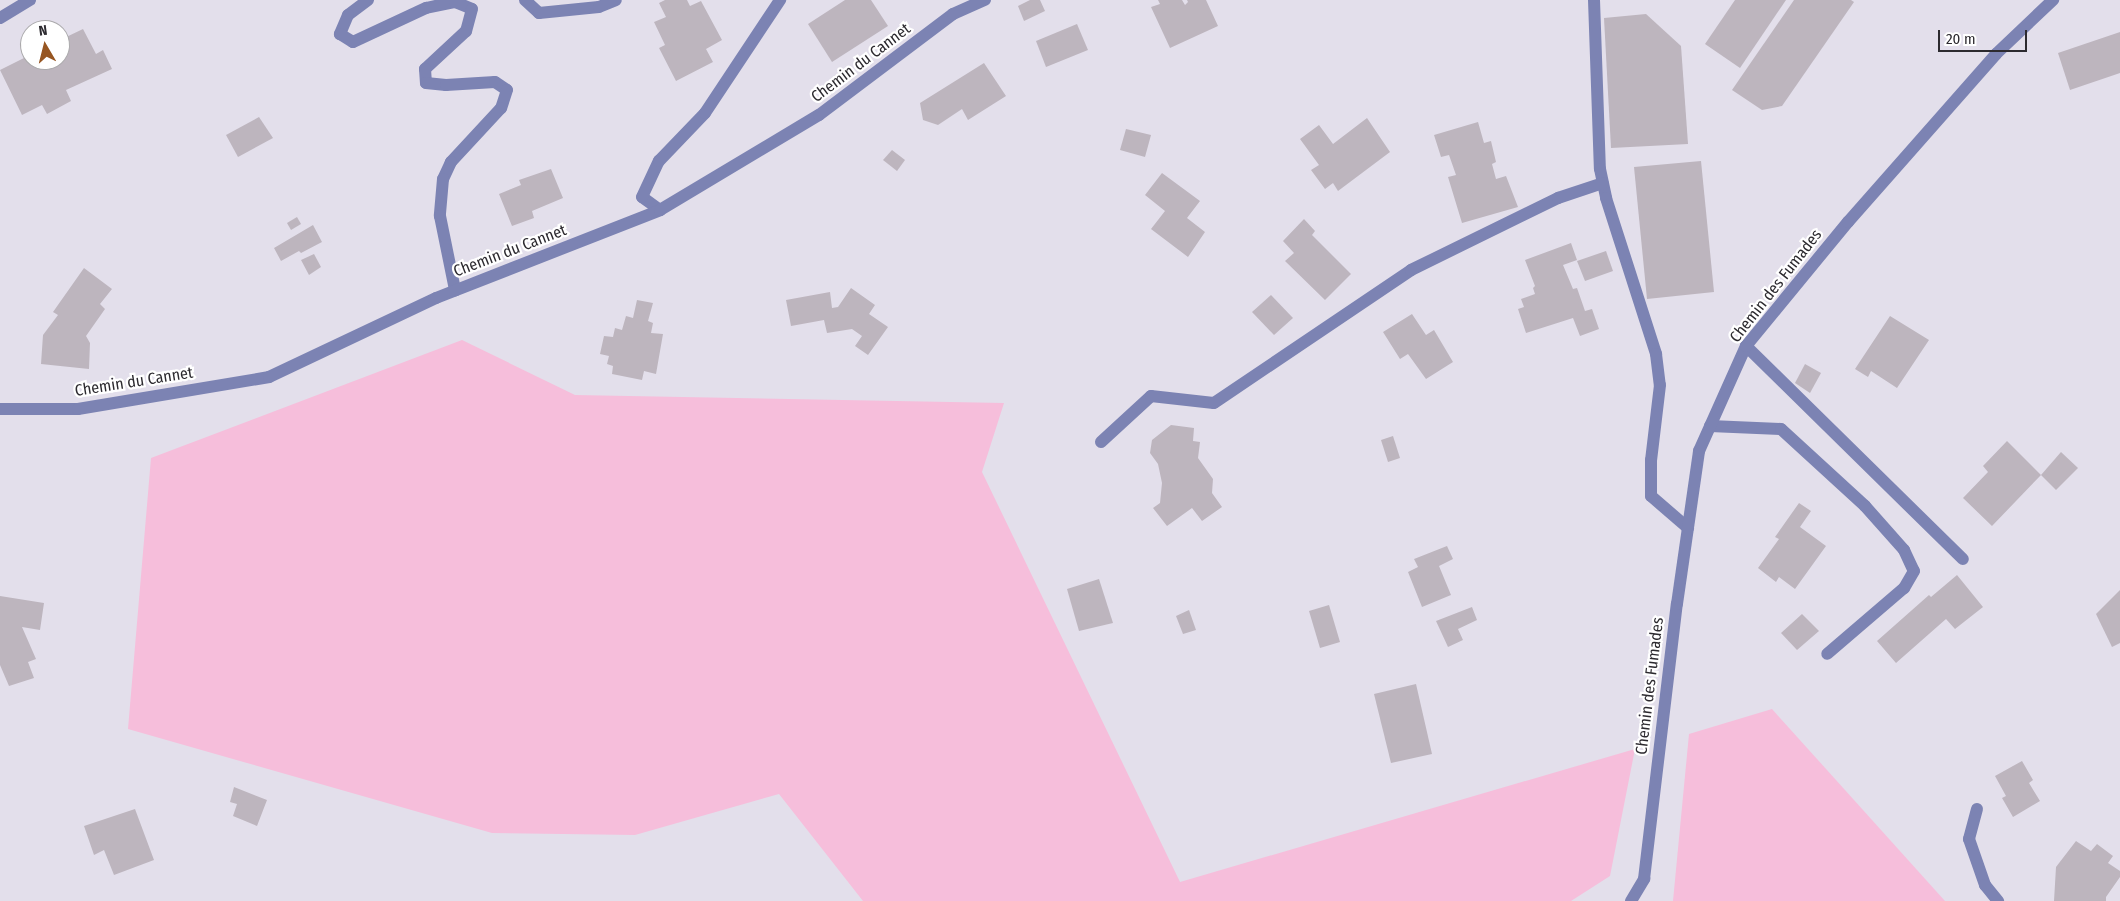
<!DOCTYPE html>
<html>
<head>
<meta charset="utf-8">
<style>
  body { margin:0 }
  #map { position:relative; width:2120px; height:901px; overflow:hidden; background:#e3dfeb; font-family:"Fira Sans Condensed",sans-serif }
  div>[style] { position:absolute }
  .green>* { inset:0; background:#f6bedb }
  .building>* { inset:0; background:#bdb5be }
  .minor>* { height:12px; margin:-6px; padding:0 6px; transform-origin:6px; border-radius:6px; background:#7c83b3 }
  span { translate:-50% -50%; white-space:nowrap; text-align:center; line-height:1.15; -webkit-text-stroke:4.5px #fff; paint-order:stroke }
  .street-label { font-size:16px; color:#2c2a2f }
  .north { position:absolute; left:20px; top:20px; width:50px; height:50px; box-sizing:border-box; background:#fff; border:1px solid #abaaac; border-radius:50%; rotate:352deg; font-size:14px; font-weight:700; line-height:20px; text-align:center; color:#2c2a2f }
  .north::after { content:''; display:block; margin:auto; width:18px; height:22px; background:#975622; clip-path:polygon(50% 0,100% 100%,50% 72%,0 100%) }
  .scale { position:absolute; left:1938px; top:30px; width:89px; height:22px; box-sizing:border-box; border:2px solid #2c2a2f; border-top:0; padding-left:6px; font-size:15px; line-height:18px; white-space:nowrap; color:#2c2a2f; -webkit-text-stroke:4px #fff; paint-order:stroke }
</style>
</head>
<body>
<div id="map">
  <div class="green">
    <div style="clip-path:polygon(462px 340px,575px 395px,1004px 403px,982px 472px,1180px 882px,1635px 749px,1610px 876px,1571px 901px,863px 901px,779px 794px,635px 835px,492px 833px,128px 729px,151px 458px)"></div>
    <div style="clip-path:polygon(1772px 709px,1945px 901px,1673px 901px,1689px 734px)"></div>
  </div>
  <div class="building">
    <div style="clip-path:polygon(665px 0,687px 0,690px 6px,701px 1px,722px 40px,706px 49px,713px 62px,676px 81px,659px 48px,665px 45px,654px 22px,666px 17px,659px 3px)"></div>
    <div style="clip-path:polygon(845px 0,871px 0,888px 26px,832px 62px,808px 24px)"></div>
    <div style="clip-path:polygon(1030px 0,1040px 0,1045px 11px,1024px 21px,1018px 6px)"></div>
    <div style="clip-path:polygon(1158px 0,1182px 0,1185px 5px,1188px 2px,1187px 0,1206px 0,1218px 26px,1170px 48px,1151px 7px,1160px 4px)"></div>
    <div style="clip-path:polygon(1735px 0,1786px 0,1740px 68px,1705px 44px)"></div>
    <div style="clip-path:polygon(1794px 0,1851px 0,1854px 2px,1782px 106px,1762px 110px,1732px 90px)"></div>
    <div style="clip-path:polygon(1646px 14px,1681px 46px,1688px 144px,1611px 148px,1604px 18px)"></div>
    <div style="clip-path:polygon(1077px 24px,1088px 50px,1046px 67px,1036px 41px)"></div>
    <div style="clip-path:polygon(83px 29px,96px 54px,103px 50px,112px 69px,66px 90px,71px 101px,47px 114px,42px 105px,22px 115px,0 70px,30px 55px,30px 60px,60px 60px,60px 40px)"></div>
    <div style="clip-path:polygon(2120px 32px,2120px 73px,2070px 90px,2058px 53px)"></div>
    <div style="clip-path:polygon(984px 63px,1006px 96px,968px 120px,962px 109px,938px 125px,923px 120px,920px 103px)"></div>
    <div style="clip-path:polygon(259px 117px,273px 138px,238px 157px,226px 135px)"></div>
    <div style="clip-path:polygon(1367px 118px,1390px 152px,1338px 191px,1333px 183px,1325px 189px,1311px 170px,1319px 165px,1300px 139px,1319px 125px,1333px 144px)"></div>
    <div style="clip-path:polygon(1478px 122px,1484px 143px,1491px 141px,1496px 162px,1492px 164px,1496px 179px,1506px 176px,1518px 207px,1462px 223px,1448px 177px,1456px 175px,1449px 155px,1441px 157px,1434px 135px)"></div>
    <div style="clip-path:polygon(1126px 129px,1151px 135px,1145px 157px,1120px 150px)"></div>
    <div style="clip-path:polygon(892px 150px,905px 160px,897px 171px,883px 160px)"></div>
    <div style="clip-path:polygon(1701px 161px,1714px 292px,1647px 299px,1634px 167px)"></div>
    <div style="clip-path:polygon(551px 169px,563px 198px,532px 211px,534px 218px,512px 226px,499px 194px,521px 185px,519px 180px)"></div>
    <div style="clip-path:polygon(1162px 173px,1200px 201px,1187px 218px,1205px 232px,1188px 257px,1151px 229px,1165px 211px,1145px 195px)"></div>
    <div style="clip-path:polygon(297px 217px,301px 224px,291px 230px,287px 223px)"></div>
    <div style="clip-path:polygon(1304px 219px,1315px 231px,1312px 235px,1351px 274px,1325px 300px,1285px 261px,1294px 253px,1283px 241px)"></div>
    <div style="clip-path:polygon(313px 225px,322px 242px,301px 253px,299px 251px,281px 261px,274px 248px)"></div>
    <div style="clip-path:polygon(1571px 243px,1577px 260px,1563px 265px,1573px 289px,1577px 288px,1585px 311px,1592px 309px,1599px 329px,1580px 336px,1573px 318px,1526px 333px,1518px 309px,1524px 307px,1521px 299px,1535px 294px,1533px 288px,1535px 286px,1525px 260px)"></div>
    <div style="clip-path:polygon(1606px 251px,1613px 271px,1585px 281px,1577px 261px)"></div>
    <div style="clip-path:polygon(314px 254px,321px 267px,309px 275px,301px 260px)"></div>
    <div style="clip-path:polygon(84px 268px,112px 289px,100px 304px,105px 309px,86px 336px,90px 343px,89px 369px,41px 364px,43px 335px,58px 315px,53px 312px)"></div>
    <div style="clip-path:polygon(851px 288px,875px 305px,869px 314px,888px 327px,868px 355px,855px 346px,862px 336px,852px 329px,827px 333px,824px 320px,791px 326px,786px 300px,830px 292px,832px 308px,838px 307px)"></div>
    <div style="clip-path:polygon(1271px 295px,1293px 318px,1274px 335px,1252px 312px)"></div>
    <div style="clip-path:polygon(637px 300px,653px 303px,648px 321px,653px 323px,651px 333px,663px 334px,656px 374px,644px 371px,642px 380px,612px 374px,613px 366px,607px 364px,609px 356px,600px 354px,604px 336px,613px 337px,615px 328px,622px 330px,626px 316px,633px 318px)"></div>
    <div style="clip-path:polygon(1412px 314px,1426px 335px,1434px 330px,1453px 362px,1426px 379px,1408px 354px,1400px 359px,1383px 332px)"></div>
    <div style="clip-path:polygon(1890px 316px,1929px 340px,1897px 388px,1871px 371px,1868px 377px,1855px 369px)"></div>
    <div style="clip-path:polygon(1805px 364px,1821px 373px,1810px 393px,1795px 383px)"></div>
    <div style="clip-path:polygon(1171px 425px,1194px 428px,1193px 441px,1200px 442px,1198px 458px,1213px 479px,1212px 493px,1222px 507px,1202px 521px,1192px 508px,1167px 526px,1153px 508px,1160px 503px,1162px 483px,1158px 464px,1150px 453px,1152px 440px)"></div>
    <div style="clip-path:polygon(1393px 436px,1400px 458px,1388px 462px,1381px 440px)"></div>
    <div style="clip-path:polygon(2007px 441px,2041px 475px,1992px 526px,1963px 498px,1988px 472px,1983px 466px)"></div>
    <div style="clip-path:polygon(2061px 452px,2078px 468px,2056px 490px,2041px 475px)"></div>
    <div style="clip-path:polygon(1799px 503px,1811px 511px,1800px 527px,1826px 546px,1795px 589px,1779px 577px,1776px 582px,1758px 568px,1779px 539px,1775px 537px)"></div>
    <div style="clip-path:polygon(1447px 546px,1453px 559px,1439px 566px,1451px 595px,1422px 607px,1408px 572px,1418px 567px,1414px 559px)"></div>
    <div style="clip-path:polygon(1957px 575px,1983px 607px,1955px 629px,1946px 619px,1896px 663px,1877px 641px,1929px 595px,1931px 597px)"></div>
    <div style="clip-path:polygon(1099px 579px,1113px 623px,1079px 631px,1067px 589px)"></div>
    <div style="clip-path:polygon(2120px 590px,2120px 643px,2112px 647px,2096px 614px)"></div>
    <div style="clip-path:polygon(0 596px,44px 603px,40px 630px,22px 627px,36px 659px,28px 662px,34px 678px,9px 686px,0 665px)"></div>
    <div style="clip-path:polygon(1329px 605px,1340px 642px,1320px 648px,1309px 611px)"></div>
    <div style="clip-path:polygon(1472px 607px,1477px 620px,1458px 629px,1463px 640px,1448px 647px,1436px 621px)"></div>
    <div style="clip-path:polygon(1189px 610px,1196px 630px,1183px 634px,1176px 616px)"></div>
    <div style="clip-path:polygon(1802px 614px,1819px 631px,1797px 650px,1781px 633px)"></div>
    <div style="clip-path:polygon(1416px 684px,1432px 754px,1391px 763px,1374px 694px)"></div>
    <div style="clip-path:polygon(2022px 761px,2033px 780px,2029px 783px,2040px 801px,2013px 817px,2002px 798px,2006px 796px,1995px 776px)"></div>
    <div style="clip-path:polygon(234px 787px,267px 800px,257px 826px,233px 816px,237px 804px,230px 802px)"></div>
    <div style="clip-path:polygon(135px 809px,154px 860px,114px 875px,104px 850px,94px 855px,84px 826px)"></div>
    <div style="clip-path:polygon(2076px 841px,2091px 851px,2097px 844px,2113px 856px,2108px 863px,2120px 871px,2120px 877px,2106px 897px,2106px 901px,2054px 901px,2056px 867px)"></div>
  </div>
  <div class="minor">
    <div style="left:368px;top:0;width:25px;rotate:143deg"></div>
    <div style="left:348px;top:15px;width:21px;rotate:113deg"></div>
    <div style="left:340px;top:34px;width:15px;rotate:32deg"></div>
    <div style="left:353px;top:42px;width:81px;rotate:-25deg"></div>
    <div style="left:426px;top:8px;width:30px;rotate:-12deg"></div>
    <div style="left:455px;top:2px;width:18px;rotate:22deg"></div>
    <div style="left:472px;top:9px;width:23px;rotate:105deg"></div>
    <div style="left:466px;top:31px;width:56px;rotate:137.2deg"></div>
    <div style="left:425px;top:69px;width:14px;rotate:86deg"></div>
    <div style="left:426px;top:83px;width:20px;rotate:6deg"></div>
    <div style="left:446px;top:85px;width:49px;rotate:-3.5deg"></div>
    <div style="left:495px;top:82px;width:14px;rotate:34deg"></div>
    <div style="left:507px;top:90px;width:19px;rotate:108deg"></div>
    <div style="left:501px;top:108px;width:74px;rotate:132.8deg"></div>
    <div style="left:451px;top:162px;width:19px;rotate:115deg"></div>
    <div style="left:443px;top:179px;width:37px;rotate:95deg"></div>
    <div style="left:440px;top:216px;width:76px;rotate:78.5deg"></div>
    <div style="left:525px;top:0;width:19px;rotate:43deg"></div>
    <div style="left:539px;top:13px;width:60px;rotate:-5.7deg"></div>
    <div style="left:599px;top:7px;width:18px;rotate:-22deg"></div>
    <div style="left:1594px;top:0;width:169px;rotate:88deg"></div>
    <div style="left:1600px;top:169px;width:30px;rotate:78deg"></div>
    <div style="left:1606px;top:198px;width:164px;rotate:72.2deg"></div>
    <div style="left:1656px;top:354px;width:31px;rotate:83deg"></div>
    <div style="left:1660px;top:385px;width:76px;rotate:96.8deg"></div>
    <div style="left:1651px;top:460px;width:36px;rotate:90deg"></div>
    <div style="left:1651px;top:496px;width:49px;rotate:40.9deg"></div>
    <div style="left:0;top:18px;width:35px;rotate:-31deg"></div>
    <div style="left:660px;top:210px;width:22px;rotate:-144deg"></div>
    <div style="left:642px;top:197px;width:40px;rotate:-65deg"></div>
    <div style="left:659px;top:161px;width:66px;rotate:-46.2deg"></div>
    <div style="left:705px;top:113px;width:136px;rotate:-56.4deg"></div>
    <div style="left:1746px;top:346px;width:304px;rotate:44.5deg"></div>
    <div style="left:0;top:409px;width:78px"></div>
    <div style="left:78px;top:409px;width:194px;rotate:-9.5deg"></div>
    <div style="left:269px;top:377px;width:185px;rotate:-25.3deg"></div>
    <div style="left:436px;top:298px;width:241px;rotate:-21.4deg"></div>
    <div style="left:660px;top:210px;width:185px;rotate:-30.9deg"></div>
    <div style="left:819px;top:115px;width:168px;rotate:-37deg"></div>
    <div style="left:953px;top:14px;width:35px;rotate:-24deg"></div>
    <div style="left:1710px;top:426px;width:71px;rotate:2.4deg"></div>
    <div style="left:1781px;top:429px;width:114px;rotate:42.5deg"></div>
    <div style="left:1865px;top:506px;width:59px;rotate:48.4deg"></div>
    <div style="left:1904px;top:550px;width:23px;rotate:65deg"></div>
    <div style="left:1914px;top:571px;width:20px;rotate:120deg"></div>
    <div style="left:1904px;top:588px;width:101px;rotate:139.4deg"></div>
    <div style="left:1101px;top:442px;width:68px;rotate:-42.6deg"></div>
    <div style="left:1151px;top:396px;width:63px;rotate:6.3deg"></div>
    <div style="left:1214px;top:403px;width:238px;rotate:-34deg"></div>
    <div style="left:1411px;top:270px;width:164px;rotate:-26.1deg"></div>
    <div style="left:1558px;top:198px;width:47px;rotate:-18.4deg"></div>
    <div style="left:1977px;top:809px;width:31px;rotate:105deg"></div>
    <div style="left:1969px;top:839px;width:49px;rotate:70.8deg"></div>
    <div style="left:1985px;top:885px;width:21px;rotate:51deg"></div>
    <div style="left:1631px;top:901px;width:26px;rotate:-59deg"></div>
    <div style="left:1644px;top:879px;width:277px;rotate:-83.2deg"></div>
    <div style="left:1677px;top:604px;width:155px;rotate:-81.8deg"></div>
    <div style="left:1699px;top:451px;width:115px;rotate:-65.9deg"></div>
    <div style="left:1746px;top:346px;width:161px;rotate:-50.6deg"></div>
    <div style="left:1848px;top:222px;width:224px;rotate:-48.6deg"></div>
    <div style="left:1996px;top:54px;width:79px;rotate:-43.5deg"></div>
  </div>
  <div class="street-label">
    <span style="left:861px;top:63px;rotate:-37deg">Chemin du Cannet</span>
    <span style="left:510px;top:251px;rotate:-21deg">Chemin du Cannet</span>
    <span style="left:1776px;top:286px;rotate:-52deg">Chemin des Fumades</span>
    <span style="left:134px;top:382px;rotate:-9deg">Chemin du Cannet</span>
    <span style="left:1650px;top:686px;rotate:-83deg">Chemin des Fumades</span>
  </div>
  <div class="north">N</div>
  <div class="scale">20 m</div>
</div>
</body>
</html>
